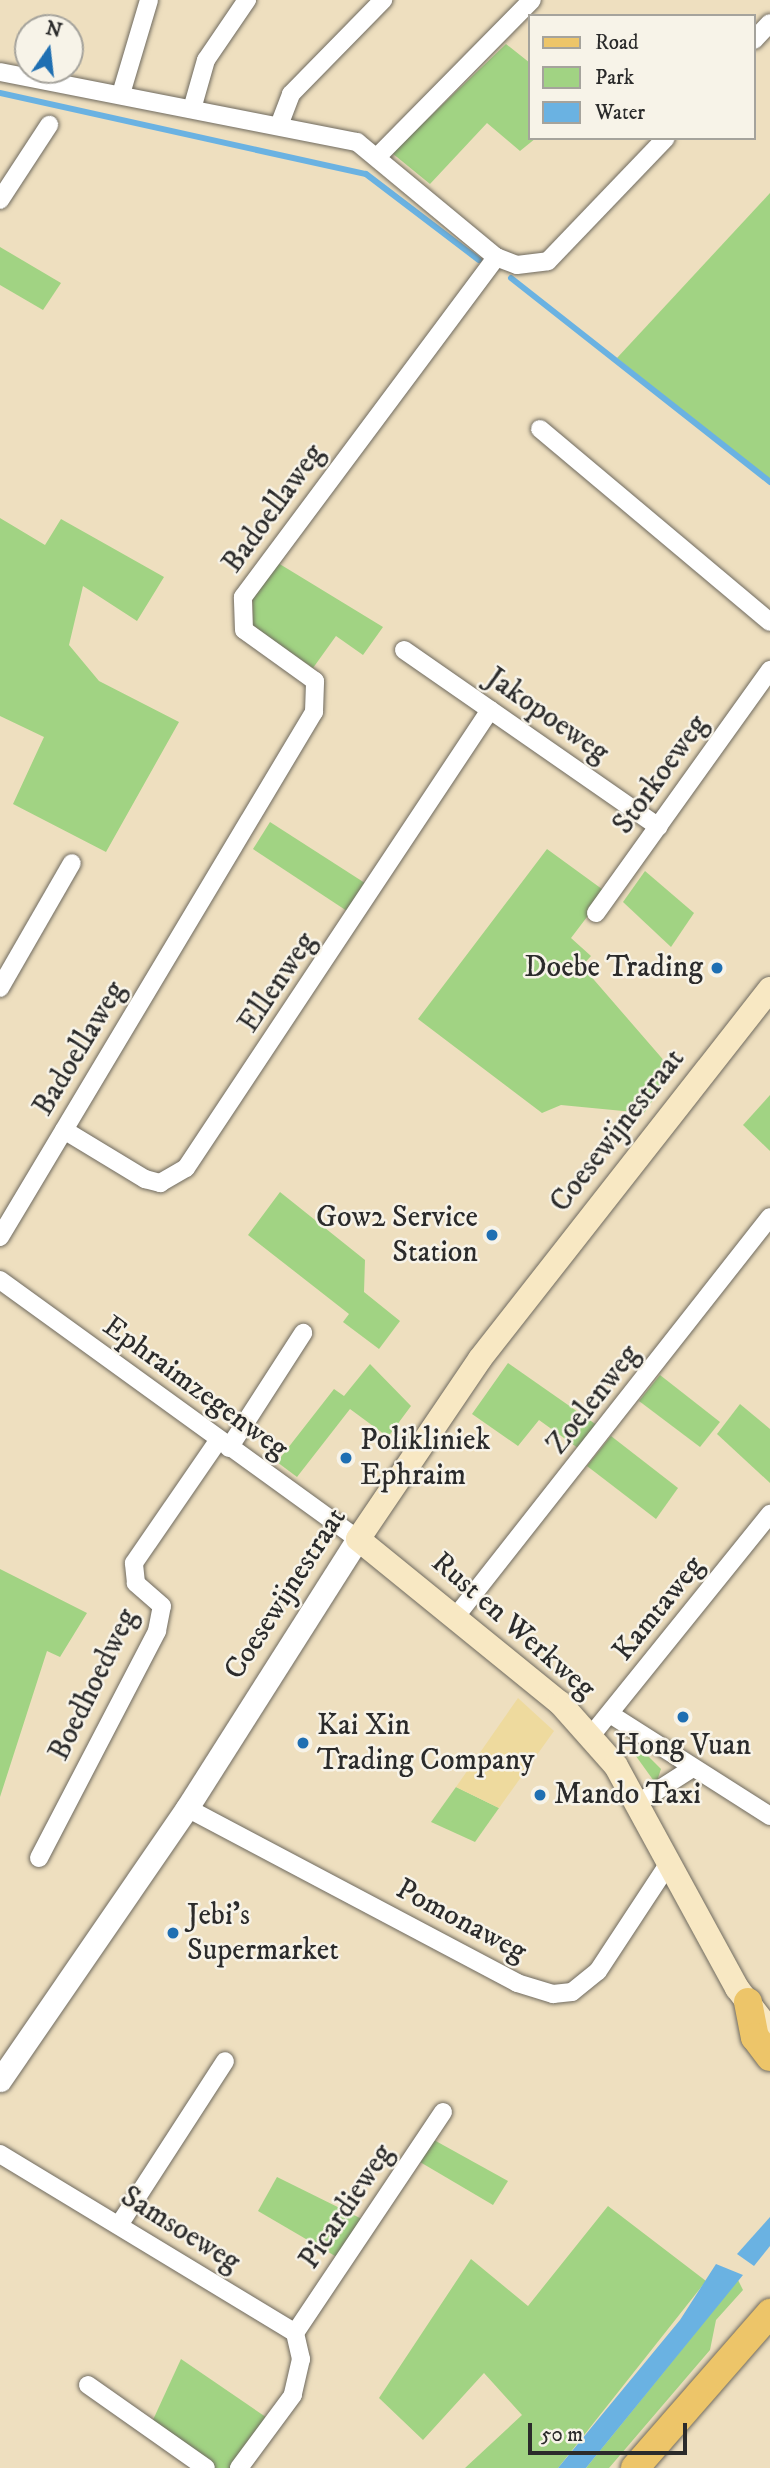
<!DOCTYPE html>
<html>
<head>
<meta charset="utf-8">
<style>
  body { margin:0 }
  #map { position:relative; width:770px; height:2468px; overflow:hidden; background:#eedfbf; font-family:"IM FELL DW Pica",serif }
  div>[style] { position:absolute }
  .green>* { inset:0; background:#a1d383 }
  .sand>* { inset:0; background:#eeda9e }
  .water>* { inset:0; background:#6ab2e2 }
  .stream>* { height:6px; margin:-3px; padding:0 3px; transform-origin:3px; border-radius:3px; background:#6ab2e2 }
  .roads { filter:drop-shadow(0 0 2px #6f6a5f) drop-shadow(0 0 2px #6f6a5f) }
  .minor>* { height:18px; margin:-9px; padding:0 9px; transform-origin:9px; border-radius:9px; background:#fff }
  .tertiary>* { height:23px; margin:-11.5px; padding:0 11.5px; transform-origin:11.5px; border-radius:11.5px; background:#fff }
  .secondary>* { height:24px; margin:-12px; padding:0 12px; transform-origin:12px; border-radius:12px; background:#f8e8c3 }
  .primary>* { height:28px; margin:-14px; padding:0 14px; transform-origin:14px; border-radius:14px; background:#edc569 }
  .dots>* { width:19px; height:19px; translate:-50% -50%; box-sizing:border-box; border:4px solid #f7f3e8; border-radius:50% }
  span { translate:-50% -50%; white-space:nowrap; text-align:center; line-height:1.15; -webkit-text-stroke:5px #f7f3e8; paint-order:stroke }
  .street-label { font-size:30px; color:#2b2b2b }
  .poi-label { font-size:30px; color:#2b2b2b }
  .right { translate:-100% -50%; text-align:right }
  .left { translate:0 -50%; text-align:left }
  .legend { position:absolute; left:528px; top:14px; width:228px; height:126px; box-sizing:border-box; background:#f7f3e8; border:2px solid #a5a39c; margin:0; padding:9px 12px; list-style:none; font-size:21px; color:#2b2b2b }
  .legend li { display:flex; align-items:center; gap:14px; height:35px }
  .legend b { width:35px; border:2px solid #a5a39c }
  .north { position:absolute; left:14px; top:14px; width:70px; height:70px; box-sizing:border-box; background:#f7f3e8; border:2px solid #a5a39c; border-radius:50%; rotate:14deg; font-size:19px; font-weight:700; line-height:28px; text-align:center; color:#2b2b2b }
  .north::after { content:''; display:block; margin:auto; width:24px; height:32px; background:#1f6fb2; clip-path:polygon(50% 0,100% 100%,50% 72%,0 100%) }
  .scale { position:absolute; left:528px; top:2423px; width:159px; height:32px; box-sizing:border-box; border:4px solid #2b2b2b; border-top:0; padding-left:9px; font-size:21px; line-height:24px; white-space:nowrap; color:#2b2b2b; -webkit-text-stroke:5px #f7f3e8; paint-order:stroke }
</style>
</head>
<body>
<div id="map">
  <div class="green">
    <div style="clip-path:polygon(506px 44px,530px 63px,530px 138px,536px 138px,520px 151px,487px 123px,430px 184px,392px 153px)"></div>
    <div style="clip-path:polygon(770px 193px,770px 482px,617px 358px)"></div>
    <div style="clip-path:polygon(0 247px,61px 283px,43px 310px,0 285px)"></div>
    <div style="clip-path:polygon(0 518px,45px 545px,61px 519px,164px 577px,137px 621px,83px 586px,69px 645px,99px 681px,179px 722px,106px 852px,13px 804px,44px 737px,0 716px)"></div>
    <div style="clip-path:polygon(278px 563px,383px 627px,363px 655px,336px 636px,313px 668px,253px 626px,253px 597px)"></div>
    <div style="clip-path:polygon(270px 822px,368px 885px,350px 913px,253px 849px)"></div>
    <div style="clip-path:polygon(547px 849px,606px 892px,571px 938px,591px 956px,582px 966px,673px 1071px,644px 1113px,561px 1105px,542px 1113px,418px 1019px)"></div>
    <div style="clip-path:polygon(645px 871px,694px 913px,671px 947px,623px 902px)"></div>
    <div style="clip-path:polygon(770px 1095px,770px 1151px,743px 1125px)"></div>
    <div style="clip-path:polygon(280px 1192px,365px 1260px,364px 1292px,400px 1321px,379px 1349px,343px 1322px,349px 1314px,248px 1235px)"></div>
    <div style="clip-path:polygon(508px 1363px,601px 1428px,582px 1451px,539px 1420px,518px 1446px,472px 1414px)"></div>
    <div style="clip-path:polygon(370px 1364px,411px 1406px,388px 1437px,350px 1409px,297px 1477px,277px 1462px,334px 1389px,344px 1396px)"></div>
    <div style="clip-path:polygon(660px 1375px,720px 1422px,700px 1447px,639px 1401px)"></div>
    <div style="clip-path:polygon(740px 1404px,770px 1429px,770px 1483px,717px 1434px)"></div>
    <div style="clip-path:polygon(611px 1436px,678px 1488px,656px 1519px,587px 1466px)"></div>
    <div style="clip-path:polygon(0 1569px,87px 1613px,60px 1657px,47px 1651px,0 1797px)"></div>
    <div style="clip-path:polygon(638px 1746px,661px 1769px,656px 1784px,633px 1752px)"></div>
    <div style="clip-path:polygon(456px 1787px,499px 1808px,475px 1842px,431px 1822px)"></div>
    <div style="clip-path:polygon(434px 2140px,508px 2181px,493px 2205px,420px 2162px)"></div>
    <div style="clip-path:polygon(277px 2177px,370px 2223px,347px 2263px,258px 2211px)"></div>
    <div style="clip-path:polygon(608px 2206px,706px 2281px,558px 2468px,465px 2468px,522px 2415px,484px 2373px,423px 2440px,379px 2398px,471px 2259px,528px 2306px)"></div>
    <div style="clip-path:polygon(738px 2280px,743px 2290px,716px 2320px,710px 2350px,609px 2468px,586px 2468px)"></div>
    <div style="clip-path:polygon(181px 2359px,276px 2424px,246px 2468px,214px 2468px,152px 2422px)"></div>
  </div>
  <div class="sand">
    <div style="clip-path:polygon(518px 1698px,554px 1731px,499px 1808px,456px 1787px)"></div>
  </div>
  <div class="water">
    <div style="clip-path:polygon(770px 2217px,770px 2246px,754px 2266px,737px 2254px)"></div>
    <div style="clip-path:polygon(716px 2264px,743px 2275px,586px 2468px,558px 2468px,680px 2320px)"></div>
  </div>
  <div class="stream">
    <div style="left:0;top:93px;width:375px;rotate:12.5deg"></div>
    <div style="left:366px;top:174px;width:142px;rotate:37.3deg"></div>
    <div style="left:511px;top:278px;width:330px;rotate:38.2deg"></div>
  </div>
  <div class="roads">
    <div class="minor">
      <div style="left:754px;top:40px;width:23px;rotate:-47deg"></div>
      <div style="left:0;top:72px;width:364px;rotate:11.1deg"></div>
      <div style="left:357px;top:142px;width:180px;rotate:39.6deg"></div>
      <div style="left:121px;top:94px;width:98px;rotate:-73.4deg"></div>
      <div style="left:192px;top:109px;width:51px;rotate:-74.1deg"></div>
      <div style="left:206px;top:60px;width:73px;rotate:-55.7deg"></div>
      <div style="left:280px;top:123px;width:31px;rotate:-69deg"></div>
      <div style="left:291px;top:94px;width:132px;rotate:-45.6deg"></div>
      <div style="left:378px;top:156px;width:219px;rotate:-45.4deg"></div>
      <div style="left:0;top:200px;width:90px;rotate:-56.8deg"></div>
      <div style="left:540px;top:429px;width:300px;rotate:40deg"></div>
      <div style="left:404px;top:650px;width:310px;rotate:34.8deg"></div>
      <div style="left:596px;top:913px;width:299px;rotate:-54.4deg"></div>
      <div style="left:0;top:988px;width:144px;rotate:-60.1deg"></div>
      <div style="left:64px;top:1130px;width:95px;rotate:31.2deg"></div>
      <div style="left:145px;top:1179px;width:16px;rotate:15deg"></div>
      <div style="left:160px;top:1183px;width:30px;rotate:-30deg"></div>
      <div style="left:186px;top:1168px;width:550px;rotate:-56.43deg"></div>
      <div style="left:0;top:1237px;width:612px;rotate:-59.12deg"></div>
      <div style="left:314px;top:712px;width:31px;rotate:-88deg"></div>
      <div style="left:315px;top:681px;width:87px;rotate:-144.3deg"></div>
      <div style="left:244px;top:630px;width:33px;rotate:-92deg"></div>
      <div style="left:243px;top:597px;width:424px;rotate:-53.3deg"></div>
      <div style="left:496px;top:257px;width:22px;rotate:21deg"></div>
      <div style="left:517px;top:265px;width:31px;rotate:-7deg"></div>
      <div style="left:548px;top:261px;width:170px;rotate:-46.2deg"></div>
      <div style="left:0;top:1280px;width:442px;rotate:35.9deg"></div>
      <div style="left:229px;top:1448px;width:137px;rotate:-57.2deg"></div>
      <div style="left:457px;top:1615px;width:506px;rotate:-51.82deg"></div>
      <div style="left:610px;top:1714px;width:190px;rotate:32.5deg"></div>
      <div style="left:590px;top:1737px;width:287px;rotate:-51.1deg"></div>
      <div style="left:638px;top:1803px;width:63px;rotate:-32.7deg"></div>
      <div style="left:187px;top:1808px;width:374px;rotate:27.9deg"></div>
      <div style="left:517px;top:1983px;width:38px;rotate:17deg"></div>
      <div style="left:553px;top:1994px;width:19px;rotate:-6deg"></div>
      <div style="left:572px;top:1992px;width:33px;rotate:-39deg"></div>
      <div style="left:598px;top:1971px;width:126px;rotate:-56.7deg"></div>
      <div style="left:39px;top:1858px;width:256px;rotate:-62.5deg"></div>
      <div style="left:157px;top:1631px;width:25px;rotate:-79deg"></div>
      <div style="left:162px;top:1606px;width:35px;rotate:-139deg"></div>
      <div style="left:136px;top:1583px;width:20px;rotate:-96deg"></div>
      <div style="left:134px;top:1563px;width:148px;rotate:-55.5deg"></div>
      <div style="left:0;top:2154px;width:345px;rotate:31.2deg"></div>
      <div style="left:295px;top:2333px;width:27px;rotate:77deg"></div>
      <div style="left:301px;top:2359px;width:37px;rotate:103deg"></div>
      <div style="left:293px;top:2395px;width:91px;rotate:126.5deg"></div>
      <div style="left:119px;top:2225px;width:195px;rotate:-57.1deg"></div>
      <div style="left:295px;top:2333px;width:266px;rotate:-56.2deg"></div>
      <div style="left:88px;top:2385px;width:144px;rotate:35.1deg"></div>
    </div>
    <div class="tertiary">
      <div style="left:0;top:2080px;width:330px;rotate:-55.5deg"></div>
      <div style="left:187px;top:1808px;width:319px;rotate:-57.6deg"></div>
    </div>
    <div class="secondary">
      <div style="left:770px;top:989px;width:470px;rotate:128.1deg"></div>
      <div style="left:480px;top:1359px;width:217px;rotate:124.1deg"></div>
      <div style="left:358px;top:1539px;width:260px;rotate:39.1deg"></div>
      <div style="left:560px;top:1703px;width:84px;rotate:48.4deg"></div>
      <div style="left:616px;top:1766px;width:253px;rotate:61.4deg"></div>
      <div style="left:737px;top:1988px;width:54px;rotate:52.5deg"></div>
    </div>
    <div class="primary">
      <div style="left:748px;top:2002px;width:36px;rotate:79deg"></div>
      <div style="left:755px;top:2037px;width:25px;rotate:53deg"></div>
      <div style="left:635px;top:2468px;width:206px;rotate:-48.9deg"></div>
    </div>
  </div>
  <div class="dots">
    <div style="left:717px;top:968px;background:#1f6fb2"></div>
    <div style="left:492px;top:1235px;background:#1f6fb2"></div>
    <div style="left:346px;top:1458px;background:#1f6fb2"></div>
    <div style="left:683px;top:1717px;background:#1f6fb2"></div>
    <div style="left:303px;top:1743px;background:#1f6fb2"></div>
    <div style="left:540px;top:1795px;background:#1f6fb2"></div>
    <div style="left:173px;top:1933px;background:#1f6fb2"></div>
  </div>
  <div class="street-label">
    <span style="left:274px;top:509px;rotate:-54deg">Badoellaweg</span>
    <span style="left:547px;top:716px;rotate:35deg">Jakopoeweg</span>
    <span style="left:661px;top:775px;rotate:-54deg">Storkoeweg</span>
    <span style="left:278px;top:983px;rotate:-56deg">Ellenweg</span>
    <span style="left:80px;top:1049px;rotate:-59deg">Badoellaweg</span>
    <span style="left:618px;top:1131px;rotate:-52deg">Coesewijnestraat</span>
    <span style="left:195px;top:1388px;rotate:36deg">Ephraimzegenweg</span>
    <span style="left:594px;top:1400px;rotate:-52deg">Zoelenweg</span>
    <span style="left:286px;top:1594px;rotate:-57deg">Coesewijnestraat</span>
    <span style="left:659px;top:1609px;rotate:-51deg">Kamtaweg</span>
    <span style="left:513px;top:1626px;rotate:41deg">Rust en Werkweg</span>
    <span style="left:94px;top:1685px;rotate:-64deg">Boedhoedweg</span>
    <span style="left:461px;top:1921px;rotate:28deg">Pomonaweg</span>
    <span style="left:347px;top:2207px;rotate:-56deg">Picardieweg</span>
    <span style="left:180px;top:2230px;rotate:32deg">Samsoeweg</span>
  </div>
  <div class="poi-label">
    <span class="right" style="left:703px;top:968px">Doebe Trading</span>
    <span class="right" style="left:478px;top:1235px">Gow2 Service<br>Station</span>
    <span class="left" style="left:360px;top:1458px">Polikliniek<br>Ephraim</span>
    <span class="left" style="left:317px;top:1743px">Kai Xin<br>Trading Company</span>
    <span style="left:683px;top:1746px">Hong Vuan</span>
    <span class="left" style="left:554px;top:1795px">Mando Taxi</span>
    <span class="left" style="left:187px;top:1933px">Jebi's<br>Supermarket</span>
  </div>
  <ul class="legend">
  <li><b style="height:9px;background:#edc569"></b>Road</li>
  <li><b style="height:19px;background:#a1d383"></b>Park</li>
  <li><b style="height:19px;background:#6ab2e2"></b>Water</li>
  </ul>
  <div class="north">N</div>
  <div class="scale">50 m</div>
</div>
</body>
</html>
